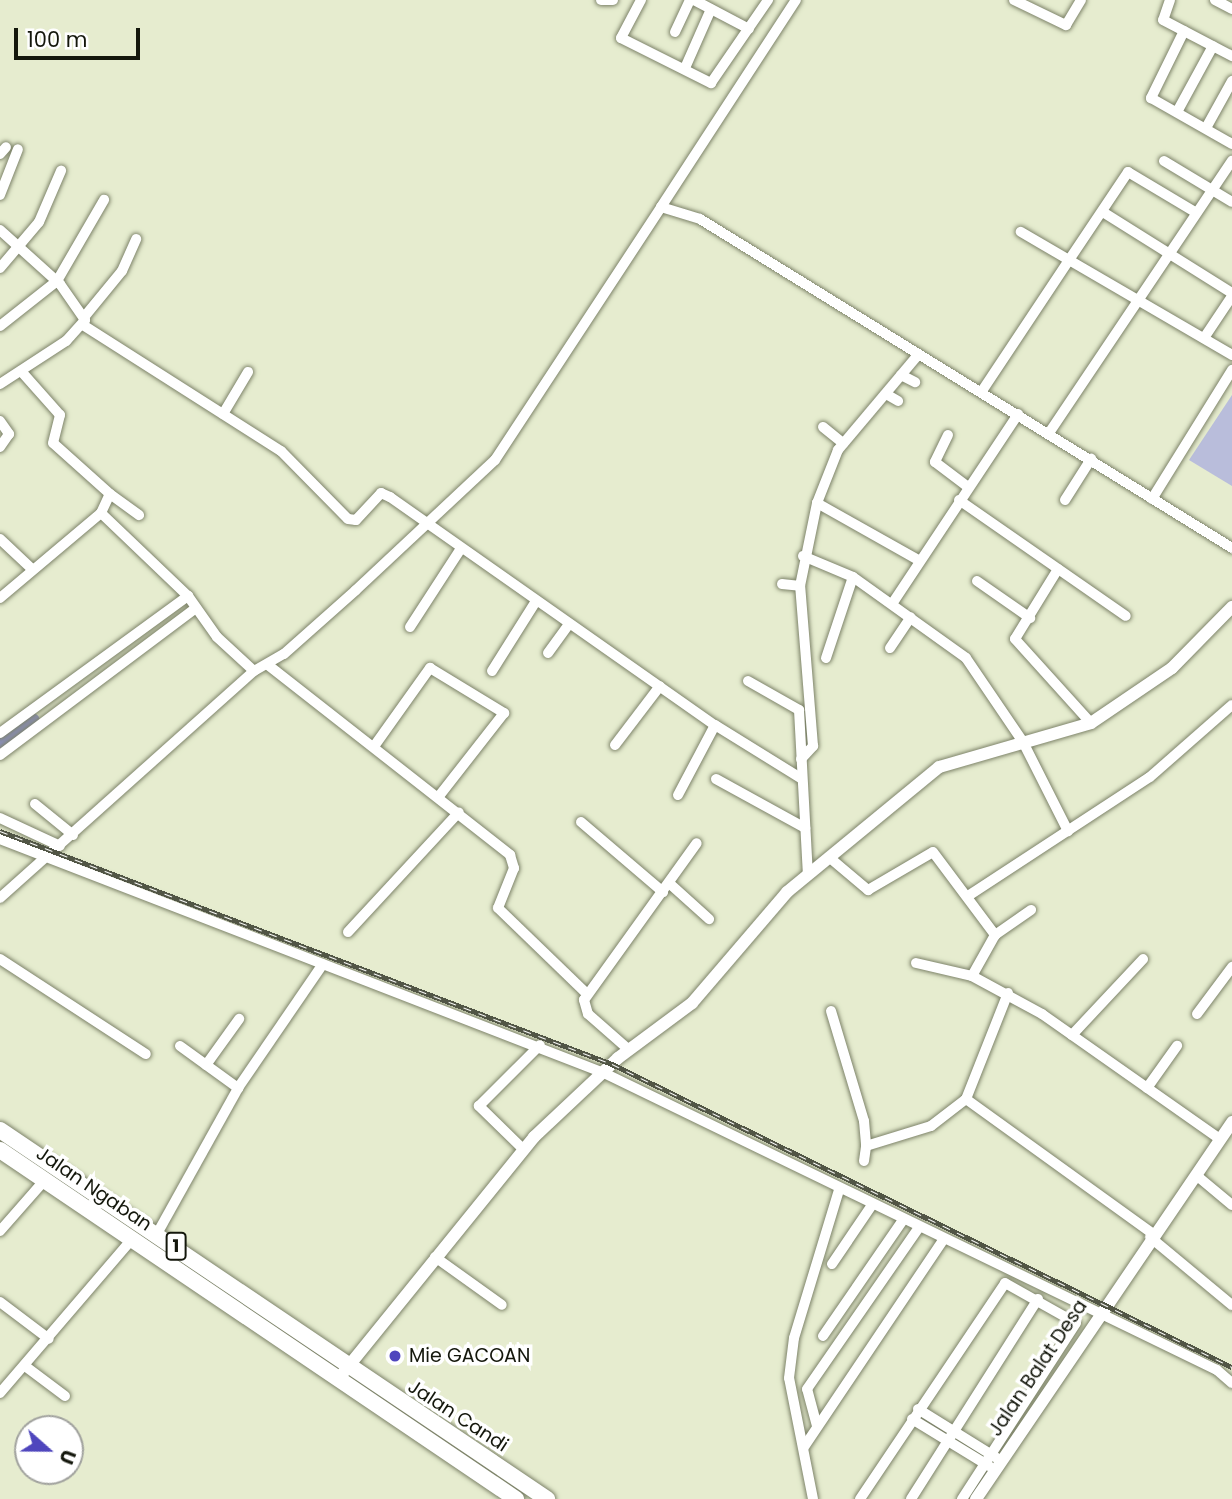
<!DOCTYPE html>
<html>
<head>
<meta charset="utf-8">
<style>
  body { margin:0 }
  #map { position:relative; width:1232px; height:1499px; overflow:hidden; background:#e6eccf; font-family:Poppins,sans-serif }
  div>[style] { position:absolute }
  .green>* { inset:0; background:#b9bddb }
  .river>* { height:16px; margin:-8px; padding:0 8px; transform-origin:8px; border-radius:8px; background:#8c90bc }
  .roads { filter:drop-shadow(0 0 2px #7d8369) drop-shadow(0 0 2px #7d8369) }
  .minor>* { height:10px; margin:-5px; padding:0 5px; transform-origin:5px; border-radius:5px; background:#fff }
  .tertiary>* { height:12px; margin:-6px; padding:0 6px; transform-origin:6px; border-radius:6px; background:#fff }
  .trunk>* { height:16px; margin:-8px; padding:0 8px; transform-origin:8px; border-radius:8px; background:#fff }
  .rail>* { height:5px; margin-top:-2.5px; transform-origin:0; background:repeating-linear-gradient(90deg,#fff 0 8px,#515545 0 16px); box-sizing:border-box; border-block:2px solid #515545 }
  .dots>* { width:19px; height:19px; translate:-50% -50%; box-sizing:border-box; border:4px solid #fff; border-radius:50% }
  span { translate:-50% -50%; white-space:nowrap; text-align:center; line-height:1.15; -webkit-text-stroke:7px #fff; paint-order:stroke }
  .shield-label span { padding:2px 5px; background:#fff; border:2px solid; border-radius:5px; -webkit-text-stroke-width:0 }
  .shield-label { font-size:18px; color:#14170c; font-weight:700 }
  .street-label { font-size:19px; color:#14170c }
  .poi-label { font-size:19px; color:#14170c }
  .left { translate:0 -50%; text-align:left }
  .north { position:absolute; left:14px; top:1415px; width:70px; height:70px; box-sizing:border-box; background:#fff; border:2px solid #a1a29e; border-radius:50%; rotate:111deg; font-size:19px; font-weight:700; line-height:28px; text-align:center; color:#14170c }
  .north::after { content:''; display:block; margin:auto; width:24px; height:32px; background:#4f46bd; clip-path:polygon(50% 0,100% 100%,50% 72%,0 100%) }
  .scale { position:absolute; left:14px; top:28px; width:126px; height:32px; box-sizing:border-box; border:4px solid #14170c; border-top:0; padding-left:9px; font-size:21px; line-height:24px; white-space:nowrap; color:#14170c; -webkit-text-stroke:5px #fff; paint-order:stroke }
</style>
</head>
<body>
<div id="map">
  <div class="green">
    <div style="clip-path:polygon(1232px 395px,1232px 486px,1189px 460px)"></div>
  </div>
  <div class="river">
    <div style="left:0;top:745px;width:40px;rotate:-37deg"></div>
  </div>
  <div class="roads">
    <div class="minor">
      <div style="left:601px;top:0;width:12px"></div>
      <div style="left:641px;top:0;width:43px;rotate:117.8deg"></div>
      <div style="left:621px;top:38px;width:101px;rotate:26.6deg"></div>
      <div style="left:711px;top:83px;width:101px;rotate:-55.5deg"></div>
      <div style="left:694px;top:0;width:62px;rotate:27.8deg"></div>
      <div style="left:1014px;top:0;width:58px;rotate:25.7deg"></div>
      <div style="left:1066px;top:25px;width:29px;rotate:-59deg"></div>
      <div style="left:1170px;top:0;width:21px;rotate:109deg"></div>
      <div style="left:1163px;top:20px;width:78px;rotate:27.6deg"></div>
      <div style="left:1215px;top:0;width:19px;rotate:28deg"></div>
      <div style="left:1184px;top:31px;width:75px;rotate:116.2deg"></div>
      <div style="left:1151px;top:98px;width:93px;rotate:29.6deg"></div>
      <div style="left:675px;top:32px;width:35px;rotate:-65deg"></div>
      <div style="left:685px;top:68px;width:64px;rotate:-66.2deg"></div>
      <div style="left:1177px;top:112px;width:75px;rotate:-61.4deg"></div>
      <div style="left:1206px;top:128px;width:54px;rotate:-61deg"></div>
      <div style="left:0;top:154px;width:9px;rotate:-49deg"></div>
      <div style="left:1164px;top:161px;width:79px;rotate:31.1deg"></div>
      <div style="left:0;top:195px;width:49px;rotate:-68.6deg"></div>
      <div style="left:661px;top:207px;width:247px;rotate:-56.9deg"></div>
      <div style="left:1195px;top:212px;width:78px;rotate:-149.2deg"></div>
      <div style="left:1128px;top:172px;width:106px;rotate:123.8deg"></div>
      <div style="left:1069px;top:260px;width:189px;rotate:30.2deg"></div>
      <div style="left:1106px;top:214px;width:149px;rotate:32.1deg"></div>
      <div style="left:0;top:230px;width:81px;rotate:42deg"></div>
      <div style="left:60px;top:284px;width:44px;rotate:55.2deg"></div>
      <div style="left:85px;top:320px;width:28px;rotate:132deg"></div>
      <div style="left:66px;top:341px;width:79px;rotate:146.9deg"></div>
      <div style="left:0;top:268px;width:60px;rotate:-49.7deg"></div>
      <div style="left:39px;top:222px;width:56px;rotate:-66.7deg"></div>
      <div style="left:85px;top:316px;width:58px;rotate:-50.6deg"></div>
      <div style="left:122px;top:271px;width:35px;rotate:-66deg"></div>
      <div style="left:83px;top:325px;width:235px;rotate:32.5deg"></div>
      <div style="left:281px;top:451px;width:95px;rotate:45.4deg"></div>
      <div style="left:348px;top:519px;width:8px;rotate:7deg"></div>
      <div style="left:356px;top:520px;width:37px;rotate:-47deg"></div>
      <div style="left:381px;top:493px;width:10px;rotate:24deg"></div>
      <div style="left:390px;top:497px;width:397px;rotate:35.1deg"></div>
      <div style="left:715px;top:725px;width:102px;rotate:31.8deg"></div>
      <div style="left:0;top:326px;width:73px;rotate:-38.3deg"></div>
      <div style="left:57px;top:281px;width:94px;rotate:-59.9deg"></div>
      <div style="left:1204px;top:338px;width:50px;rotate:-56.3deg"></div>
      <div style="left:901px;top:375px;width:16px;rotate:27deg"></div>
      <div style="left:982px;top:391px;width:157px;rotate:-56.4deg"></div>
      <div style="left:1069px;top:260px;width:56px;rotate:-149.7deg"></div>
      <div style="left:886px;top:394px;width:14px;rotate:30deg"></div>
      <div style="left:223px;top:414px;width:49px;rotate:-59.2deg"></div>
      <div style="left:0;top:421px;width:16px;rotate:55deg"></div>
      <div style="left:9px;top:434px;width:16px;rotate:125deg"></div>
      <div style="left:823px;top:427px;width:26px;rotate:39deg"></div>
      <div style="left:1049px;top:433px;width:328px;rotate:-56.1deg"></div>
      <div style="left:948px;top:435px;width:30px;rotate:116deg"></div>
      <div style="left:935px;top:462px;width:41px;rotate:37.1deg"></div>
      <div style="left:110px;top:494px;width:36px;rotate:36deg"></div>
      <div style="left:1152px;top:499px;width:152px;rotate:-58.2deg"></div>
      <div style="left:959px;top:500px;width:203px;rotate:34.8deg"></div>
      <div style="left:1065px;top:500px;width:49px;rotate:-57.6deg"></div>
      <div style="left:817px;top:503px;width:116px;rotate:29.4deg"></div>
      <div style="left:101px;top:513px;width:120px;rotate:43.7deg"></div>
      <div style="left:188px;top:596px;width:50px;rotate:54.7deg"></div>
      <div style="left:217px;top:637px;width:50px;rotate:42.6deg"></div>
      <div style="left:0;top:539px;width:44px;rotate:43.2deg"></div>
      <div style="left:803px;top:556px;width:54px;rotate:22.8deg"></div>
      <div style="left:853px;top:577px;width:139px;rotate:35.6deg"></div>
      <div style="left:966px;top:658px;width:102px;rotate:55.8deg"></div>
      <div style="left:1023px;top:742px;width:100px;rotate:63.2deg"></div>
      <div style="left:1058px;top:569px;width:82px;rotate:121.6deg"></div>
      <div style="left:1015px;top:639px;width:113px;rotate:47.9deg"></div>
      <div style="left:977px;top:581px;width:65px;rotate:34.9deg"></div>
      <div style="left:782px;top:584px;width:18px;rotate:6deg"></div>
      <div style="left:0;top:598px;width:132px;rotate:-40.1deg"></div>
      <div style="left:101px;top:513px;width:21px;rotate:-65deg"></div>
      <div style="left:110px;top:494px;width:76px;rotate:-138.2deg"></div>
      <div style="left:53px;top:443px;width:29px;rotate:-76deg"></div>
      <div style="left:60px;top:415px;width:59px;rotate:-131.6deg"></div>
      <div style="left:892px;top:604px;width:228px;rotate:-56.4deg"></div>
      <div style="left:410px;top:627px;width:92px;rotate:-57deg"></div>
      <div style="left:890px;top:648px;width:37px;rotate:-56deg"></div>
      <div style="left:548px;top:653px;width:36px;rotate:-54deg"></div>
      <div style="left:826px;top:658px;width:85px;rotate:-71.6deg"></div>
      <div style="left:268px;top:665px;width:308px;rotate:38.1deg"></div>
      <div style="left:510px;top:855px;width:14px;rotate:73deg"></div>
      <div style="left:514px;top:868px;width:43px;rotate:111.8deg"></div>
      <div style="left:498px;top:908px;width:124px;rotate:44deg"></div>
      <div style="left:492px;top:671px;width:83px;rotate:-57.8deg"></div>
      <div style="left:748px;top:681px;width:59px;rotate:29.6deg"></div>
      <div style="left:799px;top:710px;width:165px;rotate:86.9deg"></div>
      <div style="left:0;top:733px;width:233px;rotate:-36.1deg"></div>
      <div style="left:375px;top:745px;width:95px;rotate:-54.5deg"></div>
      <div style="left:430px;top:668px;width:87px;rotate:31.3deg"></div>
      <div style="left:504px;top:713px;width:104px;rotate:128deg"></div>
      <div style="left:615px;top:745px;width:74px;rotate:-52.7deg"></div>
      <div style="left:0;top:755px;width:245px;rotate:-36.9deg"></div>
      <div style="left:801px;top:759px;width:18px;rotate:-47deg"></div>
      <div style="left:813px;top:746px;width:161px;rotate:-94.6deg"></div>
      <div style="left:800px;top:586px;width:85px;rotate:-78.4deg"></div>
      <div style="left:817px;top:503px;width:57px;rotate:-68.4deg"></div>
      <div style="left:838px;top:450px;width:124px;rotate:-49.9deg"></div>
      <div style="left:716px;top:779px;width:102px;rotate:28.8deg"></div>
      <div style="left:678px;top:795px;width:79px;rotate:-62.1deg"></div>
      <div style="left:35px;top:804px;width:49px;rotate:39.2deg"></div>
      <div style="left:0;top:818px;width:66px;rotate:25deg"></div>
      <div style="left:581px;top:822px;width:108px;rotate:40.5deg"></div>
      <div style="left:0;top:839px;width:648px;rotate:21.18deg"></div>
      <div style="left:604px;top:1073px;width:681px;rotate:25.85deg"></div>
      <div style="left:1217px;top:1370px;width:20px;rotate:41deg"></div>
      <div style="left:830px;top:858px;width:50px;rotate:40.1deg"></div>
      <div style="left:868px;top:890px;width:75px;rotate:-30.3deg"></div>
      <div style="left:933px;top:852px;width:104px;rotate:53.2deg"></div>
      <div style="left:995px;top:935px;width:47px;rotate:119.3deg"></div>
      <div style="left:972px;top:976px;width:80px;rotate:28.5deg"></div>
      <div style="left:1042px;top:1014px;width:218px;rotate:35.1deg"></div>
      <div style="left:669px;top:883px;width:54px;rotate:42deg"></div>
      <div style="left:968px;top:896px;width:217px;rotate:-33.2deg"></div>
      <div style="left:1150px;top:777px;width:109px;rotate:-41.3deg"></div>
      <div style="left:0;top:898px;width:341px;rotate:-41.8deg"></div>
      <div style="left:254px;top:671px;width:34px;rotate:-30deg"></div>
      <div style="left:284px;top:654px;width:96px;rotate:-41.6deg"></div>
      <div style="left:356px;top:590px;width:190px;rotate:-43.1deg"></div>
      <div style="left:495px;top:460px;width:303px;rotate:-56.7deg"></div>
      <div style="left:661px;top:207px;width:41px;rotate:17.1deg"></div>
      <div style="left:700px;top:219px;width:626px;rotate:31.73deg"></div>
      <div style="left:348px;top:932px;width:163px;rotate:-47.2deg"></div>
      <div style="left:995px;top:935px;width:44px;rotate:-34.8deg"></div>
      <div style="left:0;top:959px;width:174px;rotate:33.1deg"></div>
      <div style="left:916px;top:963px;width:57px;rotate:13.1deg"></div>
      <div style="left:1008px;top:993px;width:114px;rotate:111.6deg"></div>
      <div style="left:966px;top:1099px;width:231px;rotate:35.8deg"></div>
      <div style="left:831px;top:1011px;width:115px;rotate:73.3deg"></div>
      <div style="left:864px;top:1121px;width:25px;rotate:85deg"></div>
      <div style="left:866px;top:1146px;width:68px;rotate:-17.1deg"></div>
      <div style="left:931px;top:1126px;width:44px;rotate:-37.6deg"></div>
      <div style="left:1197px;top:1014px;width:59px;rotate:-53.3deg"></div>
      <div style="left:1072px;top:1035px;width:104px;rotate:-46.9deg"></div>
      <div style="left:180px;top:1046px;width:72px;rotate:35.9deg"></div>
      <div style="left:628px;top:1049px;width:53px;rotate:-138.8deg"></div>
      <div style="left:588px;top:1014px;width:15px;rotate:-106deg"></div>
      <div style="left:584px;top:1000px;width:193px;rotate:-54.3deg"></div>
      <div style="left:206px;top:1065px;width:57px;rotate:-54.3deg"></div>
      <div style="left:1147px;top:1088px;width:52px;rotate:-54.5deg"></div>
      <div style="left:523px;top:1149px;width:62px;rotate:-135.7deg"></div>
      <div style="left:479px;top:1106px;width:86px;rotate:-45deg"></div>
      <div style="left:864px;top:1161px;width:15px;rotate:-82deg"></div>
      <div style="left:1196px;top:1175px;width:47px;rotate:39.8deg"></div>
      <div style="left:0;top:1231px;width:67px;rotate:-48.7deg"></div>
      <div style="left:158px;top:1232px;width:165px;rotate:-60.9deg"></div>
      <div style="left:238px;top:1088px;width:150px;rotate:-55.6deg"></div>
      <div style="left:1150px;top:1237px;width:107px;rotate:39.7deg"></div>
      <div style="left:435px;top:1257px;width:82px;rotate:35.6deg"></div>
      <div style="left:832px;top:1264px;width:71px;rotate:-55.9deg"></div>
      <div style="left:0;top:1302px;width:61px;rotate:37.1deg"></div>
      <div style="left:823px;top:1336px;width:141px;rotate:-55.4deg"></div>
      <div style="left:25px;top:1366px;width:50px;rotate:36.9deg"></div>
      <div style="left:0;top:1393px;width:201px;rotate:-49.4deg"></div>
      <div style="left:918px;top:1409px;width:97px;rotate:31.9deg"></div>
      <div style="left:912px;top:1419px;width:90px;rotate:31.4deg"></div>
      <div style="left:817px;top:1426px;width:38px;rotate:-105deg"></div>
      <div style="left:807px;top:1389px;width:197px;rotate:-55.3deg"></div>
      <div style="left:804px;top:1447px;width:251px;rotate:-56.1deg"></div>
      <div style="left:813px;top:1499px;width:123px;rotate:-101.2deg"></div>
      <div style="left:789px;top:1378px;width:40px;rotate:-82.9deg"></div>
      <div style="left:794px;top:1338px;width:155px;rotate:-73.1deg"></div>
      <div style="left:860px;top:1499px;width:260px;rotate:-56.1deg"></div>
      <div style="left:1005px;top:1283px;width:81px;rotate:29.4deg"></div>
      <div style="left:1076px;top:1323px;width:210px;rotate:122.9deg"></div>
      <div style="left:911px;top:1499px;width:237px;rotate:-57.6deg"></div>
    </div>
    <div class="tertiary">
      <div style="left:343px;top:1373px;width:304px;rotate:-51deg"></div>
      <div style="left:534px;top:1137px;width:115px;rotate:-43.2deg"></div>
      <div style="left:618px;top:1058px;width:92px;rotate:-36.6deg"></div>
      <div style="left:692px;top:1003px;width:146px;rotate:-49.4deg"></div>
      <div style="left:787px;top:892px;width:197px;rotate:-39.4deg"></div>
      <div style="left:939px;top:767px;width:158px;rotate:-16.1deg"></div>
      <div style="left:1091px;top:723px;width:98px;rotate:-34.2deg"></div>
      <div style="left:1172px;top:668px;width:86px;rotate:-45.5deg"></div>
      <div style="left:976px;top:1499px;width:456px;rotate:-55.8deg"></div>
    </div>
    <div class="trunk">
      <div style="left:0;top:1130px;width:660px;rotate:34deg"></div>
      <div style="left:0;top:1150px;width:623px;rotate:34.07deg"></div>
    </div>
  </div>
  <div class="rail">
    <div style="left:0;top:831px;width:655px;rotate:20.84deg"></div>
    <div style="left:612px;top:1064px;width:690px;rotate:26.05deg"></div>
  </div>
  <div class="dots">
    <div style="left:395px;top:1356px;background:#4f46bd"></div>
  </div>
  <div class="shield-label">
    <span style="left:176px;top:1246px">1</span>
  </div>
  <div class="street-label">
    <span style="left:94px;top:1189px;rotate:34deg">Jalan Ngaban</span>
    <span style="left:1038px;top:1368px;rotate:-56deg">Jalan Balat Desa</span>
    <span style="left:458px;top:1416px;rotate:33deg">Jalan Candi</span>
  </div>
  <div class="poi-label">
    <span class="left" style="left:409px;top:1356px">Mie GACOAN</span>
  </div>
  <div class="north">U</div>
  <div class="scale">100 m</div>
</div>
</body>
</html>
